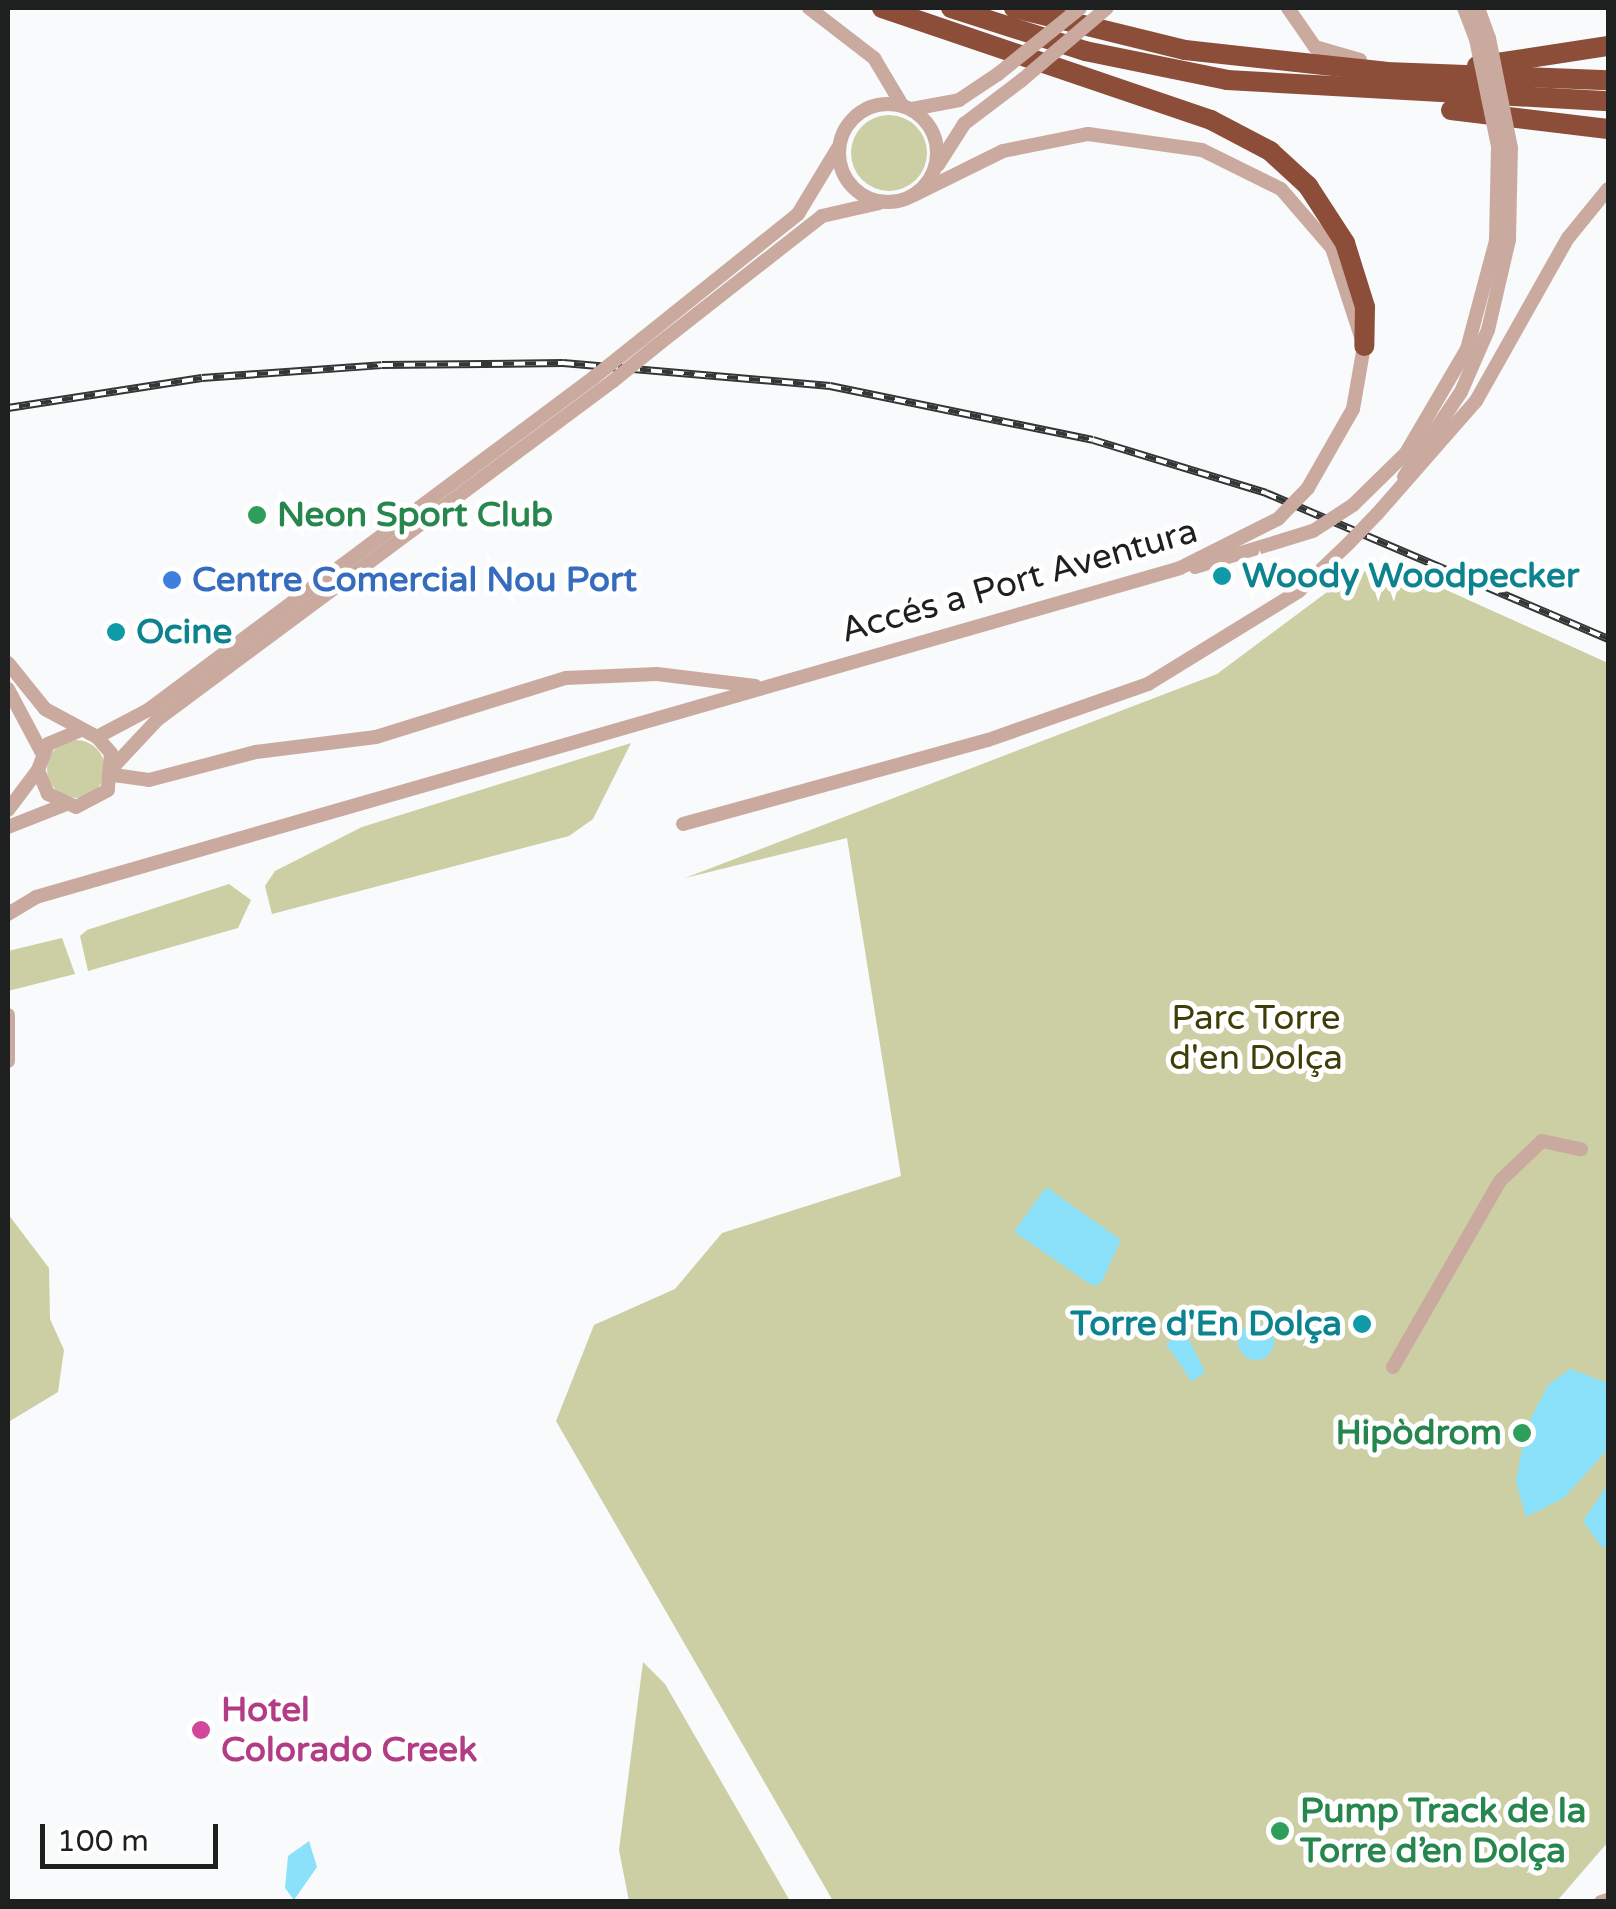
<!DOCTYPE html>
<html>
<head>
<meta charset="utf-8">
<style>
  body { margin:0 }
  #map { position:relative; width:1616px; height:1909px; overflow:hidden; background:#f8fafc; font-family:"Varela Round",sans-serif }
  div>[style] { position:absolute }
  .green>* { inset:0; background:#cccfa4 }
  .round { border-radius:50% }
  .water>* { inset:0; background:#8be1fa }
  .minor>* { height:14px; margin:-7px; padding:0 7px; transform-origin:7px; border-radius:7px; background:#caaa9f }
  .minor>.ring { margin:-7px; padding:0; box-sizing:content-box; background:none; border:14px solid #caaa9f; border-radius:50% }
  .highway>* { height:20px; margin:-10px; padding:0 10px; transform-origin:10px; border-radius:10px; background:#8c4d39 }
  .rail>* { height:8px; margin-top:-4px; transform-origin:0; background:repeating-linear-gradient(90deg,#fff 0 11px,#343535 0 22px); box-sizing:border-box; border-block:2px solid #343535 }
  .minor-bridge>* { height:14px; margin:-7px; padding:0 7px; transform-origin:7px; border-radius:7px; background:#caaa9f }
  .dots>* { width:28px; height:28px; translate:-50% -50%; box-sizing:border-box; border:5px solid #fff; border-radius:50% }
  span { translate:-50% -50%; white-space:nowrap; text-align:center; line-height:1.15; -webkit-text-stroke:10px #fff; paint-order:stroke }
  .leisure-label { font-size:35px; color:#27864d; font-weight:700 }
  .left { translate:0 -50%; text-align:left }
  .right { translate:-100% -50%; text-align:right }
  .culture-label { font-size:35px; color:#0d838f; font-weight:700 }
  .shop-label { font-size:35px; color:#366cbe; font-weight:700 }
  .street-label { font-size:35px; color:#1e1f1f }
  .park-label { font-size:35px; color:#3e3f08 }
  .hotel-label { font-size:35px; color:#b23c85; font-weight:700 }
  .frame { position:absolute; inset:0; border:10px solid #1e1f1f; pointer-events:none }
  .scale { position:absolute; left:40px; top:1824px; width:178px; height:45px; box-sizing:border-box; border:5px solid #1e1f1f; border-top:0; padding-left:12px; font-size:30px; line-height:35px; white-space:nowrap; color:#1e1f1f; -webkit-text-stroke:8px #fff; paint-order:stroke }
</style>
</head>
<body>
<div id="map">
  <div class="green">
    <div class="round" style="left:851px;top:115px;width:76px;height:76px"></div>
    <div style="clip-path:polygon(1400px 569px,1608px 663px,1608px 1842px,1557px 1901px,833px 1901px,556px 1421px,594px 1325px,675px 1289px,722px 1233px,901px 1176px,847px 838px,685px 878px,1217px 674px,1354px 572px)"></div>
    <div class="round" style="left:47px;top:740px;width:58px;height:58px"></div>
    <div style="clip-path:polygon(631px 743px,593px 819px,569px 836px,272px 914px,265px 886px,275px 871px,362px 827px)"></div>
    <div style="clip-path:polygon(229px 884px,251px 900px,238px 928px,88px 971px,80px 936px,87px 930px)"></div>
    <div style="clip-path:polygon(62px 938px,75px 974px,8px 991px,8px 951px)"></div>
    <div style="clip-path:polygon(8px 1214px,49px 1268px,50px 1319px,64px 1350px,58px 1392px,10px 1421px)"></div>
    <div style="clip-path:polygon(643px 1662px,665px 1684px,790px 1901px,629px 1901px,619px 1850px)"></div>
  </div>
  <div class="water">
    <div style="clip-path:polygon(1046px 1187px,1121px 1240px,1101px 1283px,1093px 1286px,1014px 1232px)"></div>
    <div class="round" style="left:1238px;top:1324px;width:36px;height:36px"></div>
    <div style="clip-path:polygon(1185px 1331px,1205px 1372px,1192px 1382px,1166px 1344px)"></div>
    <div style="clip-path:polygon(1570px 1369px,1608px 1383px,1608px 1449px,1564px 1498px,1526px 1517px,1516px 1482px,1526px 1428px,1548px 1385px)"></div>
    <div style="clip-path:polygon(1608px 1484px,1608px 1547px,1602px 1547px,1583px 1521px)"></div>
    <div style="clip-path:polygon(309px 1841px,317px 1867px,294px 1900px,285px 1888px,288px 1856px)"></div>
  </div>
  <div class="minor">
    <div style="left:809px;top:8px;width:82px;rotate:37.6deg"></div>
    <div style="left:874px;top:58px;width:55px;rotate:59.2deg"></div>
    <div style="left:1288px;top:8px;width:47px;rotate:55.3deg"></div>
    <div style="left:1315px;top:47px;width:47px;rotate:16.1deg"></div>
    <div style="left:1464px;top:8px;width:33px;rotate:69deg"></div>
    <div style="left:1478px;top:8px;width:32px;rotate:70deg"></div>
    <div class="ring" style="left:839px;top:104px;width:84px;height:84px"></div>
    <div style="left:912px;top:109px;width:48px;rotate:-10.8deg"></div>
    <div style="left:959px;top:100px;width:47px;rotate:-33.7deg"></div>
    <div style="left:938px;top:165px;width:49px;rotate:-57.6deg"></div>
    <div style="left:964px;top:124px;width:73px;rotate:-37.2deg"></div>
    <div style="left:914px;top:195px;width:99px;rotate:-26.3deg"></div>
    <div style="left:1003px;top:151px;width:87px;rotate:-11.3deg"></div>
    <div style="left:1088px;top:134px;width:115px;rotate:8deg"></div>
    <div style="left:1202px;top:150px;width:88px;rotate:26.3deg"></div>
    <div style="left:1281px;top:189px;width:78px;rotate:49.2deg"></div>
    <div style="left:1332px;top:248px;width:103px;rotate:71.9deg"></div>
    <div style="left:1364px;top:346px;width:64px;rotate:99.9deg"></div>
    <div style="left:1353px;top:409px;width:91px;rotate:119.7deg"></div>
    <div style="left:642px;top:339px;width:200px;rotate:-38.7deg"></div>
    <div style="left:798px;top:214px;width:77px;rotate:-58.8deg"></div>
    <div style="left:660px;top:343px;width:206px;rotate:-38.1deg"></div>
    <div style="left:822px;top:216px;width:58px;rotate:-12.8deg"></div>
    <div style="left:1404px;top:477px;width:102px;rotate:-56.2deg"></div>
    <div style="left:1461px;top:392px;width:68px;rotate:-66.5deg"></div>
    <div style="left:1488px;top:330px;width:92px;rotate:-76.9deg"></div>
    <div style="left:1509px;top:240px;width:92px;rotate:-88.8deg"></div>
    <div style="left:1353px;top:505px;width:74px;rotate:-44.5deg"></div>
    <div style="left:1406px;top:453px;width:121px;rotate:-59.6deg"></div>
    <div style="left:1467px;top:349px;width:112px;rotate:-75deg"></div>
    <div style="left:1496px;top:241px;width:95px;rotate:-88.8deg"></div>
    <div style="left:1377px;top:514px;width:150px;rotate:-48.8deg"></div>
    <div style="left:1476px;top:401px;width:187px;rotate:-60.6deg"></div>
    <div style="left:1568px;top:238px;width:63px;rotate:-50.8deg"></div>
    <div style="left:1195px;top:567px;width:123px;rotate:-17deg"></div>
    <div style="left:8px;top:663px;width:59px;rotate:51.2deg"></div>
    <div style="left:45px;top:709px;width:59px;rotate:28.3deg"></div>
    <div style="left:97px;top:737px;width:21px;rotate:49deg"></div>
    <div style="left:111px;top:753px;width:37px;rotate:95deg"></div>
    <div style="left:108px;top:790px;width:36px;rotate:152deg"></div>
    <div style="left:76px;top:807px;width:31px;rotate:-155deg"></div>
    <div style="left:48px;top:794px;width:26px;rotate:-113deg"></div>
    <div style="left:38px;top:770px;width:28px;rotate:-69deg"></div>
    <div style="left:48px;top:744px;width:33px;rotate:-23deg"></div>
    <div style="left:8px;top:689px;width:72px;rotate:62deg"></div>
    <div style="left:97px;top:737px;width:58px;rotate:-27.9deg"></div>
    <div style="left:148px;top:710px;width:555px;rotate:-36.73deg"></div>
    <div style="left:114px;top:766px;width:63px;rotate:-46.9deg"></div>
    <div style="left:157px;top:720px;width:568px;rotate:-36.63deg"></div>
    <div style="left:114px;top:775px;width:35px;rotate:8deg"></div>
    <div style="left:149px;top:780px;width:111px;rotate:-14.7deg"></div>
    <div style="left:256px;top:752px;width:121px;rotate:-7.1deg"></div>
    <div style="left:376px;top:737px;width:199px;rotate:-17.3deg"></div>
    <div style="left:566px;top:678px;width:91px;rotate:-2.5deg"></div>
    <div style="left:657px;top:674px;width:99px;rotate:7deg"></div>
    <div style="left:8px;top:810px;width:50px;rotate:-53.1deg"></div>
    <div style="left:683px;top:824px;width:316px;rotate:-15.4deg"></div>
    <div style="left:988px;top:740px;width:170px;rotate:-19.3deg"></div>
    <div style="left:1148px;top:684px;width:177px;rotate:-31.6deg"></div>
    <div style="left:1299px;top:591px;width:69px;rotate:-43.8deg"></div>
    <div style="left:8px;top:827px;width:60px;rotate:-21.4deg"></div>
    <div style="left:8px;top:914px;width:33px;rotate:-31deg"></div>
    <div style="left:36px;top:897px;width:1190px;rotate:-16.04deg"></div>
    <div style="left:1180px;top:568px;width:110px;rotate:-26.6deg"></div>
    <div style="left:8px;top:1015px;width:46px;rotate:90deg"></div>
    <div style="left:1393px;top:1367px;width:215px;rotate:-60.1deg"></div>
    <div style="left:1500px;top:1181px;width:58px;rotate:-43.6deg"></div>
    <div style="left:1542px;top:1141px;width:40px;rotate:12deg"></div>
    <div style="left:1601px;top:1902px;width:7px;rotate:-16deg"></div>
  </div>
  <div class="highway">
    <div style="left:882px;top:8px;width:348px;rotate:18.8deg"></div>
    <div style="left:1211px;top:120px;width:67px;rotate:27.7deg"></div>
    <div style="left:1270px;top:151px;width:52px;rotate:42.6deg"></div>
    <div style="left:1308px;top:186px;width:68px;rotate:57deg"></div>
    <div style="left:1345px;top:243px;width:67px;rotate:72.6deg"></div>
    <div style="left:1365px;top:307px;width:39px;rotate:91deg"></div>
    <div style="left:951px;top:8px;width:141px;rotate:17.8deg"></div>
    <div style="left:1085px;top:51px;width:145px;rotate:11.5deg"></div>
    <div style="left:1227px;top:80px;width:382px;rotate:3.2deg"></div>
    <div style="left:1014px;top:8px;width:176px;rotate:13.8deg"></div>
    <div style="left:1185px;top:50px;width:202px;rotate:6.2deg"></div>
    <div style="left:1386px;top:72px;width:222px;rotate:2.1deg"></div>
    <div style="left:1477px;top:66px;width:133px;rotate:-8.7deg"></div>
    <div style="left:1451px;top:110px;width:158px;rotate:6.9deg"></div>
  </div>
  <div class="rail">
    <div style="left:8px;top:408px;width:196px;rotate:-8.8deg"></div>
    <div style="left:202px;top:378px;width:180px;rotate:-4.1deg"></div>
    <div style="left:382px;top:365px;width:181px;rotate:-0.6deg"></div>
    <div style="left:563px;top:363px;width:268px;rotate:4.9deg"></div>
    <div style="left:830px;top:386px;width:268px;rotate:11.6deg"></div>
    <div style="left:1093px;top:440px;width:181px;rotate:17deg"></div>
    <div style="left:1266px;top:493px;width:372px;rotate:23.1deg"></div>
  </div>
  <div class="minor-bridge">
    <div style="left:1489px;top:38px;width:112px;rotate:78.7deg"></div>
    <div style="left:1476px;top:39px;width:109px;rotate:78.4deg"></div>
    <div style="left:998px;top:74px;width:105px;rotate:-38.8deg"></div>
    <div style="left:1022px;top:80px;width:111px;rotate:-40.3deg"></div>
    <div style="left:593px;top:378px;width:63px;rotate:-38.5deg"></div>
    <div style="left:613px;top:381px;width:60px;rotate:-39deg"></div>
    <div style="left:1278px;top:519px;width:43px;rotate:-45.9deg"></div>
    <div style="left:1313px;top:531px;width:48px;rotate:-33deg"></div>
    <div style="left:1349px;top:543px;width:40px;rotate:-46deg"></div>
  </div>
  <div class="dots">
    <div style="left:257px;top:515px;background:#2e9e5b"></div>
    <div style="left:1222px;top:576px;background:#0f9aa8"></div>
    <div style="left:172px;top:580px;background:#3f7fe0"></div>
    <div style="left:116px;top:632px;background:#0f9aa8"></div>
    <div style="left:1362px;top:1324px;background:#0f9aa8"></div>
    <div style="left:1522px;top:1433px;background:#2e9e5b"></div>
    <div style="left:201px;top:1730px;background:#d1479c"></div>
    <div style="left:1280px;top:1831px;background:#2e9e5b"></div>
  </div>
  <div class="leisure-label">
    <span class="left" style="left:277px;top:515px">Neon Sport Club</span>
    <span class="right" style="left:1502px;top:1433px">Hipòdrom</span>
    <span class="left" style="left:1300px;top:1831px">Pump Track de la<br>Torre d’en Dolça</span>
  </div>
  <div class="culture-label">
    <span class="left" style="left:1242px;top:576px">Woody Woodpecker</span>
    <span class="left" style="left:136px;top:632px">Ocine</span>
    <span class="right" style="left:1342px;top:1324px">Torre d'En Dolça</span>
  </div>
  <div class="shop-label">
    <span class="left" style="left:192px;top:580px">Centre Comercial Nou Port</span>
  </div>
  <div class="street-label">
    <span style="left:1019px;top:581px;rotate:-16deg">Accés a Port Aventura</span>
  </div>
  <div class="park-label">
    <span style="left:1256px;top:1038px">Parc Torre<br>d'en Dolça</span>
  </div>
  <div class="hotel-label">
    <span class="left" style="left:221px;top:1730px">Hotel<br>Colorado Creek</span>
  </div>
  <div class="frame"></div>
  <div class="scale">100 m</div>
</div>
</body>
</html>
